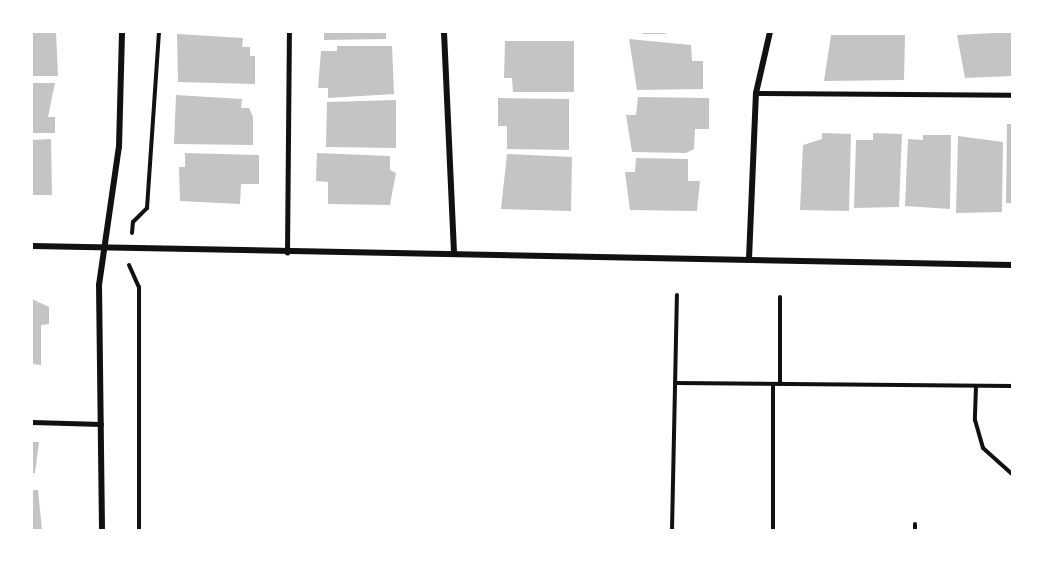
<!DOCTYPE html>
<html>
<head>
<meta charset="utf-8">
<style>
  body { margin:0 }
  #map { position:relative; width:1044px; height:562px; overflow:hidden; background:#fff; font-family:Arial,sans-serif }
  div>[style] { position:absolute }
  .building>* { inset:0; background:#c4c4c4 }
  .path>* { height:4px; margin:-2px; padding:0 2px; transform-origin:2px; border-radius:2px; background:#111 }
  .service>* { height:4.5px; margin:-2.25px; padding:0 2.25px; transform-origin:2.25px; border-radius:2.25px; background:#111 }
  .minor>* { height:6px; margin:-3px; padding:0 3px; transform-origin:3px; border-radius:3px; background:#111 }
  span { translate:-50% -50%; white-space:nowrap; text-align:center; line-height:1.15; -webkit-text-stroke:6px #fff; paint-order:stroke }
  .frame { position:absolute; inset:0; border:33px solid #fff; pointer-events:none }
</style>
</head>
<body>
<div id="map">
  <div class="building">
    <div style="clip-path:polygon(32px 32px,56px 32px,58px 76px,32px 76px)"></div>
    <div style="clip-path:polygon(324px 32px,386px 32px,386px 39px,324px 40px)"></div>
    <div style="clip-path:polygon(642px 32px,666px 32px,666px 34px,642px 34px)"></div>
    <div style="clip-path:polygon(1012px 32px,1012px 76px,965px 78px,957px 35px)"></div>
    <div style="clip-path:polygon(177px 34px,243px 38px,242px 47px,250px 47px,250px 56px,255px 56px,255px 84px,178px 82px)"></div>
    <div style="clip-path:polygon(831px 35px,905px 35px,904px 80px,824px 81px)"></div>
    <div style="clip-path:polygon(629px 39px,691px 45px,692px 61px,703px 61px,703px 89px,637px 90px)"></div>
    <div style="clip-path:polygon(505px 41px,574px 41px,574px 92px,513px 92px,512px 78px,504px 78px)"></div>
    <div style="clip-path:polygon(337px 46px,392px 46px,394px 94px,328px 98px,328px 88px,318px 88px,321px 51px,337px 51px)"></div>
    <div style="clip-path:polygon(32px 83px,55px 83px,48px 117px,55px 117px,55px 133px,32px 133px)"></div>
    <div style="clip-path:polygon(176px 95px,242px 99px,241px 108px,249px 108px,253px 117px,253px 145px,174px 144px)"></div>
    <div style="clip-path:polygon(638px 97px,709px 98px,709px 129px,695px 129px,694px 149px,686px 153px,632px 152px,626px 115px,636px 115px)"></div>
    <div style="clip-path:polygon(498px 98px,569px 99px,569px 150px,507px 149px,507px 126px,498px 126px)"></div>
    <div style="clip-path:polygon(396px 100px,396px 148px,326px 147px,327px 102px)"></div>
    <div style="clip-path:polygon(1007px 124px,1012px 124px,1012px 203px,1006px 203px)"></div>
    <div style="clip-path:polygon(822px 133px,851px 134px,849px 211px,800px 210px,803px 145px,822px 139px)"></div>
    <div style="clip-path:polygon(873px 133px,902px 134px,899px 207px,854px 208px,856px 140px,873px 140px)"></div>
    <div style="clip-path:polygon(923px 135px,951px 135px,950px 209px,905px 206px,908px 139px,923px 140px)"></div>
    <div style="clip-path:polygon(958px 136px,1003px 142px,1002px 212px,956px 213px)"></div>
    <div style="clip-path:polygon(51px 139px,52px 195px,32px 195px,32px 140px)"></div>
    <div style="clip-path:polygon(185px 153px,259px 155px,259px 184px,241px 184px,240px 204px,180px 201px,179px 167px,185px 167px)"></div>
    <div style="clip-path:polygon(317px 153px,390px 156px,390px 170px,396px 173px,390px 205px,328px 204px,328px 182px,316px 181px)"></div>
    <div style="clip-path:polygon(507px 154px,572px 157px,571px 211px,501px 209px)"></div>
    <div style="clip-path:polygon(636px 158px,688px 159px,688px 181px,700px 181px,697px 211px,630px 210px,625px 172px,635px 172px)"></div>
    <div style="clip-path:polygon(32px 299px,49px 307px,49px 324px,41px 325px,41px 365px,32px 364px)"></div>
    <div style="clip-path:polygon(32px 442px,39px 442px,35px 473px,32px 473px)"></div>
    <div style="clip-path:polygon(32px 490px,38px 490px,42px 530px,32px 530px)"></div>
  </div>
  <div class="path">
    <div style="left:132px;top:233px;width:11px;rotate:-85deg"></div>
    <div style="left:133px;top:222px;width:20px;rotate:-45deg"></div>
    <div style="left:147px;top:208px;width:176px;rotate:-86.1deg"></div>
    <div style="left:129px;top:265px;width:24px;rotate:66deg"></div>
    <div style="left:139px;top:287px;width:243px;rotate:90deg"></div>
    <div style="left:675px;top:383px;width:337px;rotate:0.5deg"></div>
    <div style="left:780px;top:384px;width:87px;rotate:-90deg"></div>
    <div style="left:976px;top:386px;width:34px;rotate:92deg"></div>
    <div style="left:975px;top:420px;width:29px;rotate:74deg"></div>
    <div style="left:983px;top:448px;width:39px;rotate:42deg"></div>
    <div style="left:915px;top:524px;width:6px;rotate:90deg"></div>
    <div style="left:672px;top:530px;width:235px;rotate:-88.8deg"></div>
    <div style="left:773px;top:530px;width:146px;rotate:-90deg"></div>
  </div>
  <div class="service">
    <div style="left:756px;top:93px;width:256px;rotate:0.4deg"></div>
    <div style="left:287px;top:253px;width:221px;rotate:-89.5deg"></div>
    <div style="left:32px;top:422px;width:69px;rotate:1.7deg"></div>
  </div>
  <div class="minor">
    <div style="left:444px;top:32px;width:221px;rotate:87.4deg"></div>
    <div style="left:32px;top:246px;width:980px;rotate:1.11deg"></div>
    <div style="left:749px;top:259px;width:166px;rotate:-87.6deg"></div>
    <div style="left:756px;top:93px;width:63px;rotate:-77.1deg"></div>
    <div style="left:102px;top:530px;width:245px;rotate:-90.7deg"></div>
    <div style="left:99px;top:285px;width:139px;rotate:-81.8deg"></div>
    <div style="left:119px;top:147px;width:115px;rotate:-88.5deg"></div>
  </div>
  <div class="frame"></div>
</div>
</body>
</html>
